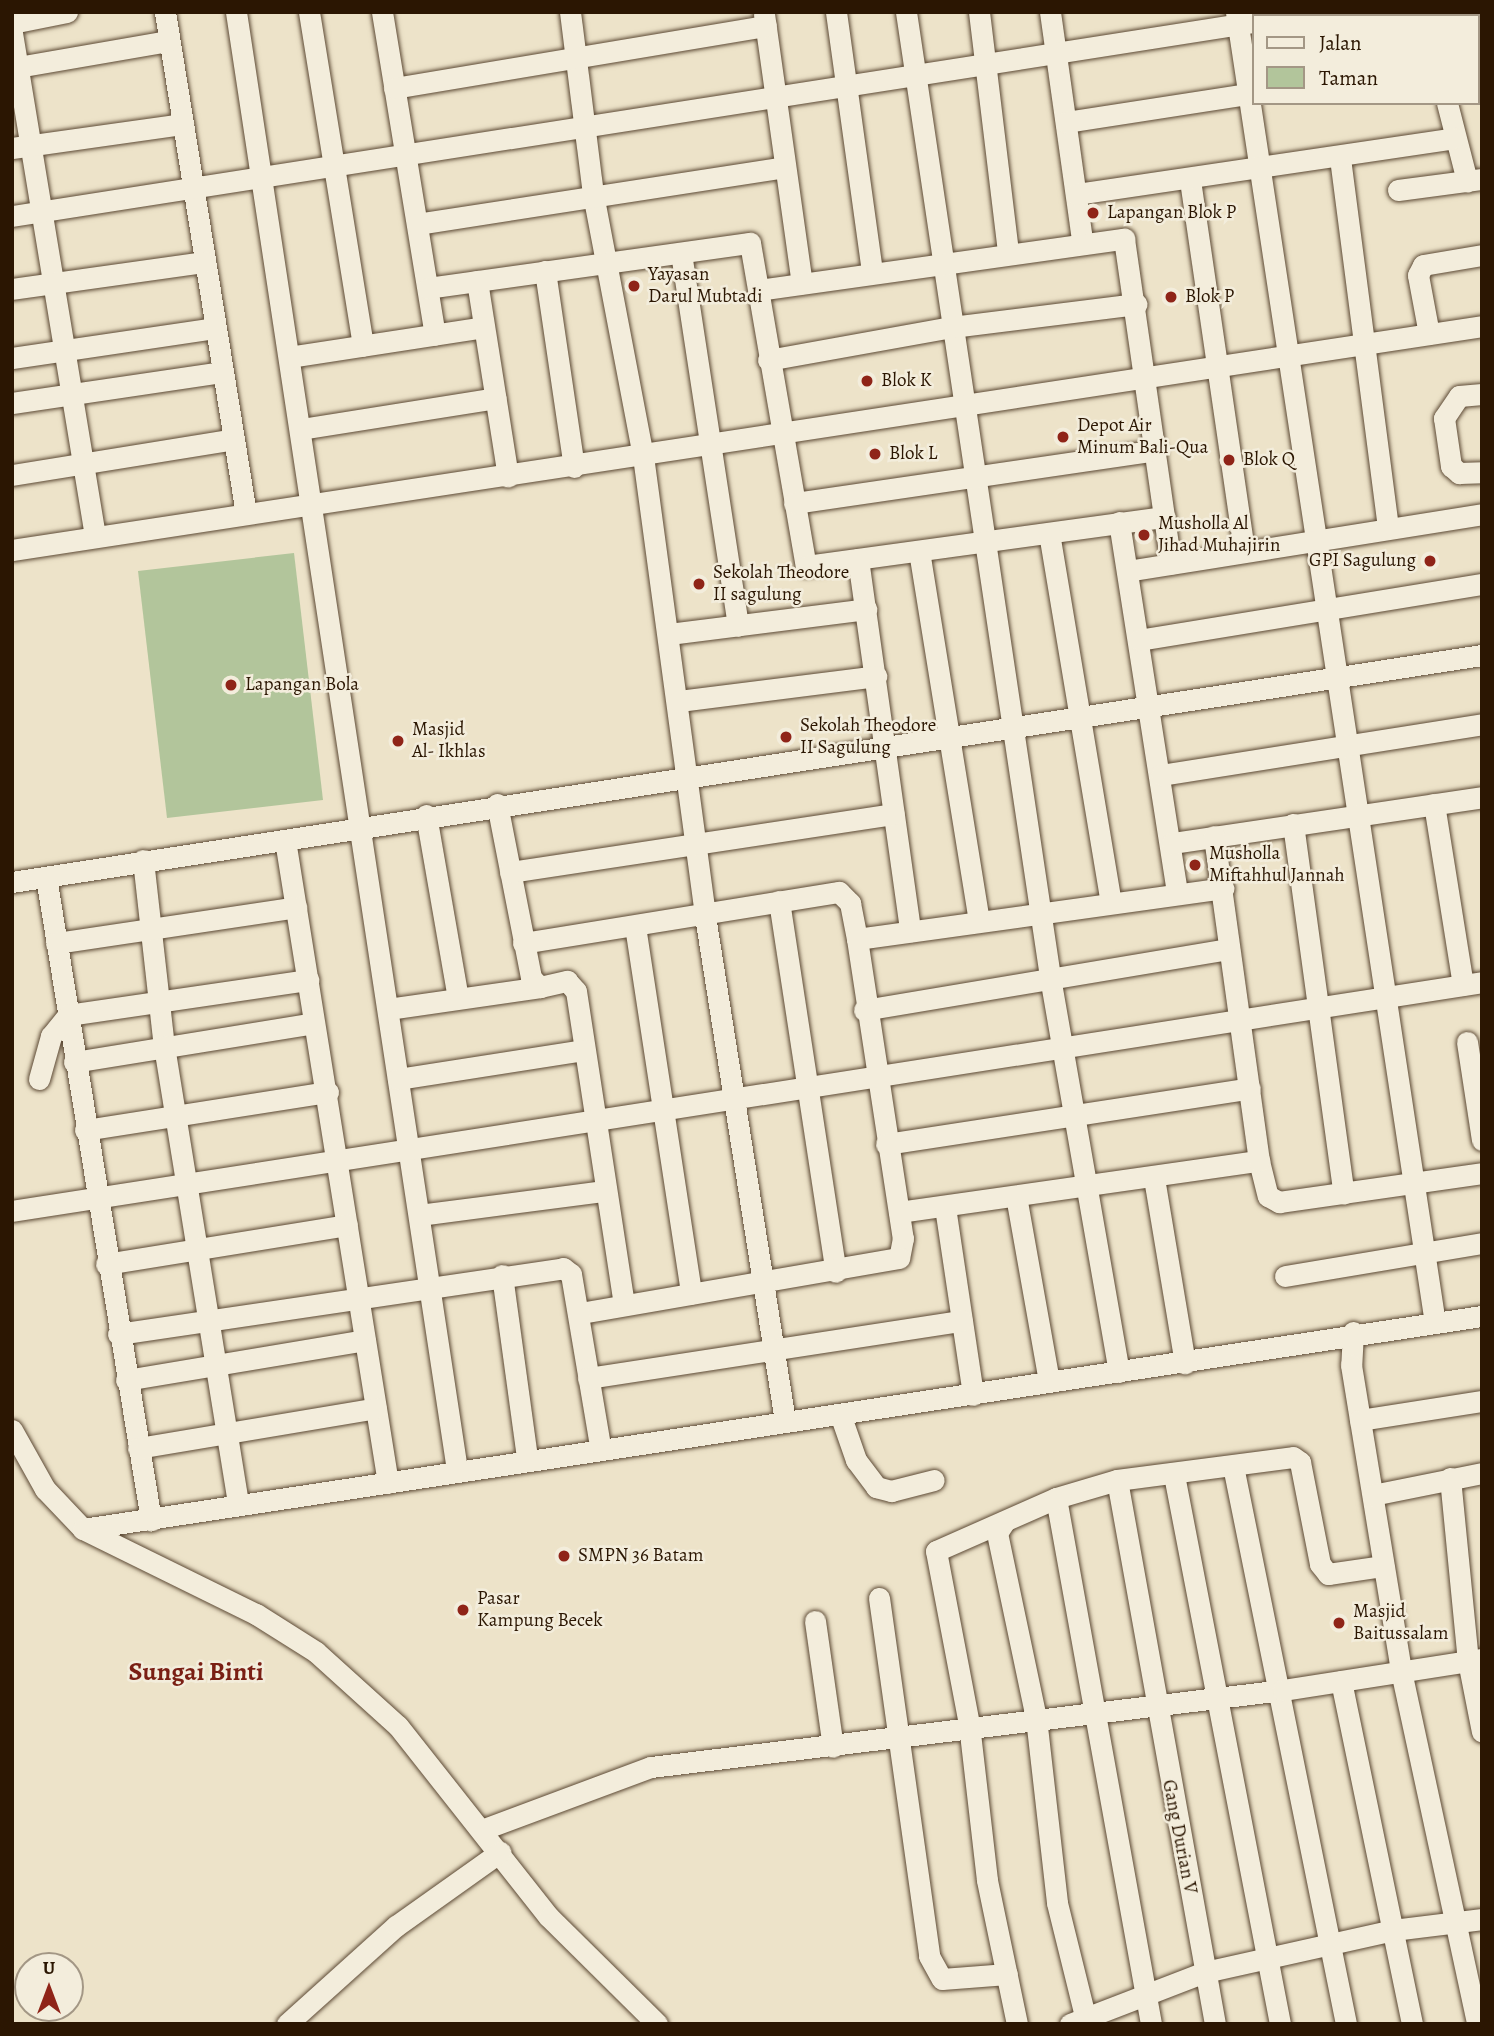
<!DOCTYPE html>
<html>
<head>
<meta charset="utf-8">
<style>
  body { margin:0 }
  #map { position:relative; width:1494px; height:2036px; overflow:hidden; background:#ede3c9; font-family:Alegreya,serif }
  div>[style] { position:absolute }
  .green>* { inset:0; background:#b2c59b }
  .roads { filter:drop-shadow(0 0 2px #5c4934) drop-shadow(0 0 2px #5c4934) }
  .minor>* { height:21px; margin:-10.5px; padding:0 10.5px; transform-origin:10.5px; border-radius:10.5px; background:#f3eddc }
  .dots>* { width:19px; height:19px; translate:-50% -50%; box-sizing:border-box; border:4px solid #f3eddc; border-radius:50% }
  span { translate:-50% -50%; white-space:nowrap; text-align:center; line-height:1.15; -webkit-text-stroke:5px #f3eddc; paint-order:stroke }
  .poi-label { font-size:19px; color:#2b1602 }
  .left { translate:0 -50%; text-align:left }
  .right { translate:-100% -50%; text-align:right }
  .street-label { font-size:19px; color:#2b1602 }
  .district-label { font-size:26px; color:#7a1f14; font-weight:700 }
  .frame { position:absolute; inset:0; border:14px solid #2b1602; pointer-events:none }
  .legend { position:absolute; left:1252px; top:14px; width:228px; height:91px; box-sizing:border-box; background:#f3eddc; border:2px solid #a39785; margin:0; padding:9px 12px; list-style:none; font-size:21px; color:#2b1602 }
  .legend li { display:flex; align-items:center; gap:14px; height:35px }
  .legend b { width:35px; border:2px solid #a39785 }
  .north { position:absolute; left:14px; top:1952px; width:70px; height:70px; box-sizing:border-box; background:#f3eddc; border:2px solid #a39785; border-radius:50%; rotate:0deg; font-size:19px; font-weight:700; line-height:28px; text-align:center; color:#2b1602 }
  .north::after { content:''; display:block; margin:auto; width:24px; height:32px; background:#8f2418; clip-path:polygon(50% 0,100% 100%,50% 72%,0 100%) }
</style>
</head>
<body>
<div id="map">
  <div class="green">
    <div style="clip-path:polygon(294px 553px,323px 800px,167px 818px,138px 571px)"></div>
  </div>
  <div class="roads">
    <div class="minor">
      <div style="left:165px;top:12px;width:508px;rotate:80.83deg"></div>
      <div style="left:236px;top:12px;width:1474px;rotate:81.38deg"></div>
      <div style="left:309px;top:12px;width:338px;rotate:80.8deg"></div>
      <div style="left:382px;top:12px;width:327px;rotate:80.7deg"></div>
      <div style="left:570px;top:12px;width:183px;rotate:82.8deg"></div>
      <div style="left:593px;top:194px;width:267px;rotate:79.2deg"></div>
      <div style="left:643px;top:456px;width:464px;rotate:82.3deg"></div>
      <div style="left:705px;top:916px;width:511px;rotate:81deg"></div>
      <div style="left:836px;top:12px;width:263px;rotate:82.1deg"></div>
      <div style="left:906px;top:12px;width:976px;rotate:81.51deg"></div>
      <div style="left:1050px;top:977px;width:401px;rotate:80.1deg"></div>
      <div style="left:979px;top:12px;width:242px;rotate:83.1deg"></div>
      <div style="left:1050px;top:12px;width:230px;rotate:82deg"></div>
      <div style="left:1236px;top:12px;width:1326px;rotate:81.37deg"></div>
      <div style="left:1434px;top:12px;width:4px;rotate:90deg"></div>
      <div style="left:764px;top:14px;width:272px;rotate:82deg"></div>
      <div style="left:1300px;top:16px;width:24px;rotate:-9deg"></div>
      <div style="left:12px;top:23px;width:56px;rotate:-11.3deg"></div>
      <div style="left:12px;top:33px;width:510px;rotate:80.63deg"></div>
      <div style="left:12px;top:68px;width:159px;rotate:-9.8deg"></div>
      <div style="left:394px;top:88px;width:377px;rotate:-9.5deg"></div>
      <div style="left:1447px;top:103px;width:81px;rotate:75.6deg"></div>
      <div style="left:1066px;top:122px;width:190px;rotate:-8.8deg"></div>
      <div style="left:12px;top:148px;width:173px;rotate:-8deg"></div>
      <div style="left:1340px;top:158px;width:372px;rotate:82.6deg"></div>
      <div style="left:1190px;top:180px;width:375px;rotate:81.7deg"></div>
      <div style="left:1398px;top:190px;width:85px;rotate:-7.5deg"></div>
      <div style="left:1076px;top:194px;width:381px;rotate:-8.4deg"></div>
      <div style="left:12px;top:216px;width:1257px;rotate:-8.88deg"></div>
      <div style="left:417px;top:224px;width:372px;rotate:-8.8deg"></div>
      <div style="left:681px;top:253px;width:377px;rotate:81.3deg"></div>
      <div style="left:545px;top:271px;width:198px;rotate:81.6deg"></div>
      <div style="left:477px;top:281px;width:198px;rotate:81deg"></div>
      <div style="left:428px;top:288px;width:325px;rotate:-8deg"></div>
      <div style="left:750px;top:243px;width:328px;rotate:80.2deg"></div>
      <div style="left:806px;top:566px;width:362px;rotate:-7.8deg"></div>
      <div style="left:12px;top:289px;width:195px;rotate:-8deg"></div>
      <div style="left:759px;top:290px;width:369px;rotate:-8deg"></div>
      <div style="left:1124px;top:239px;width:328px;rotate:81.8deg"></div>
      <div style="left:1429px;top:334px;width:60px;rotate:-100.6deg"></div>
      <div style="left:1418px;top:275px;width:11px;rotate:-63deg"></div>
      <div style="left:1423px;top:265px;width:60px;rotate:-9.6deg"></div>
      <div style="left:289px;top:357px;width:197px;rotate:-8.7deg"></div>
      <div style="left:12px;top:358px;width:206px;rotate:-8.4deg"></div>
      <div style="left:768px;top:360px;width:187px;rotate:-10.2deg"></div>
      <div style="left:952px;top:327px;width:186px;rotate:-7.1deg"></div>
      <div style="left:1482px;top:394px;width:23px;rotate:175deg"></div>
      <div style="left:1459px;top:396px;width:27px;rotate:124deg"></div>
      <div style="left:1444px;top:418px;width:49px;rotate:81.7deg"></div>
      <div style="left:1451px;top:466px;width:11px;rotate:41deg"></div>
      <div style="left:1459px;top:473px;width:23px;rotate:-2deg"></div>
      <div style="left:12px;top:403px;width:213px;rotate:-8.4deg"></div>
      <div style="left:301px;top:429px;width:197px;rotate:-9deg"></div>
      <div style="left:12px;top:475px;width:225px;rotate:-9.2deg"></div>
      <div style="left:794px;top:503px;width:366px;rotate:-8.3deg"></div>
      <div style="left:1119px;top:522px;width:376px;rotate:81.1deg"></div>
      <div style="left:1049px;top:533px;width:375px;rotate:80.5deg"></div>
      <div style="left:12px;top:550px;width:1487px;rotate:-8.66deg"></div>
      <div style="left:919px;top:551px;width:374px;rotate:80.8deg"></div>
      <div style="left:858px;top:559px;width:376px;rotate:82deg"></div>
      <div style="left:1127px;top:571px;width:360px;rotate:-9.1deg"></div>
      <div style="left:669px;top:634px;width:199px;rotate:-7.2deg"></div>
      <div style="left:1139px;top:640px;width:348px;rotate:-9.3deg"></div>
      <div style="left:679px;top:701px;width:199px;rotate:-7.2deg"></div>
      <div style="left:1161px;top:775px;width:325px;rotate:-9deg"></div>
      <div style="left:497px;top:804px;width:177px;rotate:78.9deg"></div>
      <div style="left:531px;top:978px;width:13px;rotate:45deg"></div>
      <div style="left:540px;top:987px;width:28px;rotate:-13deg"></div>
      <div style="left:567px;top:981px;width:13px;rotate:48deg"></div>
      <div style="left:576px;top:991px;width:316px;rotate:81.3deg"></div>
      <div style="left:1434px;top:804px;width:183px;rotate:80.9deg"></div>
      <div style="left:426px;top:815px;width:186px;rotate:80.1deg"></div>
      <div style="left:1293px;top:824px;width:373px;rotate:82.2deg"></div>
      <div style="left:285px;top:840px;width:651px;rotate:80.9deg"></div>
      <div style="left:1172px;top:843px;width:313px;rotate:-8.4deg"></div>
      <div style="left:143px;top:860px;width:187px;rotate:83.6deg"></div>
      <div style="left:164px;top:1046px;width:464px;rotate:80.8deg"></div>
      <div style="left:510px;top:872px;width:388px;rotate:-8.6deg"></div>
      <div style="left:46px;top:877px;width:652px;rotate:80.73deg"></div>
      <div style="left:12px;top:882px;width:1487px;rotate:-8.78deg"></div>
      <div style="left:779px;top:901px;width:375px;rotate:81.3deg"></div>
      <div style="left:635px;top:926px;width:372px;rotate:81.3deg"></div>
      <div style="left:857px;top:939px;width:370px;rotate:-7.9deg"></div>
      <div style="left:56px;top:943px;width:243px;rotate:-8.5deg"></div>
      <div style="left:523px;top:943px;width:320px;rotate:-9.2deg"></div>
      <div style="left:839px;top:892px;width:16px;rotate:45deg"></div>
      <div style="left:850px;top:903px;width:37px;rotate:79deg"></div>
      <div style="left:857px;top:939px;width:303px;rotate:81.3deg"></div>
      <div style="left:903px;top:1238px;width:20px;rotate:101deg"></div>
      <div style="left:899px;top:1258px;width:325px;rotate:170.2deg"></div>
      <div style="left:388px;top:1009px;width:154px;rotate:-8.2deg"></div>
      <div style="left:864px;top:1010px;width:370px;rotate:-9.5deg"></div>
      <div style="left:1467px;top:1042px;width:99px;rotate:81.3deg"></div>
      <div style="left:74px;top:1062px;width:243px;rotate:-9.2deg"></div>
      <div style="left:39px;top:1079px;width:45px;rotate:-74.4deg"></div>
      <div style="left:51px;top:1036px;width:27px;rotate:-51deg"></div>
      <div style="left:68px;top:1015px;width:243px;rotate:-8.3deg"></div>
      <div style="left:398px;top:1079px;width:188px;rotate:-8.9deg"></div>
      <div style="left:85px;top:1130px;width:246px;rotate:-8.9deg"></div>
      <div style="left:886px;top:1144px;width:368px;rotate:-8.7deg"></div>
      <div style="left:1259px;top:1161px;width:36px;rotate:76deg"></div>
      <div style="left:1268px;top:1196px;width:13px;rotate:29deg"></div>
      <div style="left:1279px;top:1202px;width:205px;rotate:-8.1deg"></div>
      <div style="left:1154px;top:1178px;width:188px;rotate:80.5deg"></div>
      <div style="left:1016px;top:1196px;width:189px;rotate:79.9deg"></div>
      <div style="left:945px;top:1207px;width:190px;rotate:81.5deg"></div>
      <div style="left:12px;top:1211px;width:1488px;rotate:-8.85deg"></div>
      <div style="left:899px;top:1212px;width:364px;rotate:-8.1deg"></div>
      <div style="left:1259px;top:1161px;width:328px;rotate:-97.9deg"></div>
      <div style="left:419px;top:1215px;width:187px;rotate:-7.4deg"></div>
      <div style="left:106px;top:1264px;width:244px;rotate:-9.2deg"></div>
      <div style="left:502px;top:1275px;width:185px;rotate:82.2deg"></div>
      <div style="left:1285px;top:1276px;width:200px;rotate:-9.5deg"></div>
      <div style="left:1353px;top:1332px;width:33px;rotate:93deg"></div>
      <div style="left:1351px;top:1365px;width:310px;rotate:80.7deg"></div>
      <div style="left:1401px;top:1671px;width:361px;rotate:77.8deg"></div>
      <div style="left:118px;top:1334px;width:450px;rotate:-8.4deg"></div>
      <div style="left:563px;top:1268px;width:10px;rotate:37deg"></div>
      <div style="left:571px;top:1274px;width:174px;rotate:80.4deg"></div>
      <div style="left:588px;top:1378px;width:378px;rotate:-8.7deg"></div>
      <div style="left:126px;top:1380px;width:242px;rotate:-9.5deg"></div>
      <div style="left:840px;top:1414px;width:49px;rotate:70.8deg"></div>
      <div style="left:856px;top:1460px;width:34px;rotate:53deg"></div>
      <div style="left:876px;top:1487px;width:16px;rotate:15deg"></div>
      <div style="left:891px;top:1491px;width:44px;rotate:-14.3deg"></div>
      <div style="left:1360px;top:1420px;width:123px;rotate:-8.9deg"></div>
      <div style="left:12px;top:1430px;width:68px;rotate:60.8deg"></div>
      <div style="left:45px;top:1489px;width:55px;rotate:46.5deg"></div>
      <div style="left:83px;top:1529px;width:193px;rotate:26.2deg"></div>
      <div style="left:256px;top:1614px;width:71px;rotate:32.3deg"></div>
      <div style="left:316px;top:1652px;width:110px;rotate:42.1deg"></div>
      <div style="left:398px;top:1726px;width:243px;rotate:51.7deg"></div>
      <div style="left:549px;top:1917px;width:152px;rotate:44.7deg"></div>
      <div style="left:138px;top:1448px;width:241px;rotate:-9.5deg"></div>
      <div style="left:1233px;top:1466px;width:569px;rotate:78.55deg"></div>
      <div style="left:1174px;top:1475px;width:559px;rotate:79.07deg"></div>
      <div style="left:1450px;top:1478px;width:184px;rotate:84.4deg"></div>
      <div style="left:1468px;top:1661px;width:72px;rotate:78.8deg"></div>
      <div style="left:1117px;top:1480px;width:553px;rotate:79.79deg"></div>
      <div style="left:1373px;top:1495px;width:111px;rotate:-11.4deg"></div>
      <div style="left:1056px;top:1498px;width:535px;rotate:79.76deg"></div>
      <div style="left:1005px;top:1521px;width:14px;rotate:124deg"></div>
      <div style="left:997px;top:1533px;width:189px;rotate:78.1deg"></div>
      <div style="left:1036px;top:1718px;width:186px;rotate:83.5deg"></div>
      <div style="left:1057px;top:1903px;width:125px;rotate:76.1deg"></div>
      <div style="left:83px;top:1529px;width:1415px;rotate:-8.66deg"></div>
      <div style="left:879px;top:1598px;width:361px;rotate:82deg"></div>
      <div style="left:929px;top:1956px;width:26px;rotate:61deg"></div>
      <div style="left:942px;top:1979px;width:65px;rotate:-4.4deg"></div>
      <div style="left:815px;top:1621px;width:127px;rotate:81.9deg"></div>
      <div style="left:1341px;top:1681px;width:350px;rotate:78.3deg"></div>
      <div style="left:484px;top:1829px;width:178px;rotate:-20.4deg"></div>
      <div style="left:651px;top:1767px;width:637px;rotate:-6.95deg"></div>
      <div style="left:1283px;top:1690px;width:201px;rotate:-8.9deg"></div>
      <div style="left:287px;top:2024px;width:147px;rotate:-42deg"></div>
      <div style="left:396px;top:1926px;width:128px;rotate:-35.4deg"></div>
      <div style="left:1017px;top:2024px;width:147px;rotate:-101.8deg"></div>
      <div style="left:987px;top:1880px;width:157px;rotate:-96.6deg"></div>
      <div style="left:969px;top:1724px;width:176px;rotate:-100.8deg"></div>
      <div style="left:936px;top:1551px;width:131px;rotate:-23.8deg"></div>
      <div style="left:1056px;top:1498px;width:64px;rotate:-16.4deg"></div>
      <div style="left:1117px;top:1480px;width:177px;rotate:-7.4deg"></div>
      <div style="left:1293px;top:1457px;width:9px;rotate:36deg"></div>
      <div style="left:1300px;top:1462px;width:104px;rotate:78.9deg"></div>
      <div style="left:1320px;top:1564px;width:13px;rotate:51deg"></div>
      <div style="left:1328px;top:1574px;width:56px;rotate:-8.3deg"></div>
      <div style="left:1070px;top:2024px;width:145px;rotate:-21.1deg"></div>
      <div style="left:1205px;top:1972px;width:193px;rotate:-12.6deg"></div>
      <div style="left:1393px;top:1930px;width:90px;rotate:-7deg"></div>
    </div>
  </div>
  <div class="dots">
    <div style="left:1093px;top:213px;background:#8f2418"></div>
    <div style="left:634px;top:286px;background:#8f2418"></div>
    <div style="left:1171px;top:297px;background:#8f2418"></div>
    <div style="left:867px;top:381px;background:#8f2418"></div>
    <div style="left:1063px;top:437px;background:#8f2418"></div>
    <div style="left:875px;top:454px;background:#8f2418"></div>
    <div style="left:1229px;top:460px;background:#8f2418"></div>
    <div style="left:1144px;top:535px;background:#8f2418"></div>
    <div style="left:1430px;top:561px;background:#8f2418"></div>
    <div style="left:699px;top:584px;background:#8f2418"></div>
    <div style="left:231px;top:685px;background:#8f2418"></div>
    <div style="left:786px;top:737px;background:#8f2418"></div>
    <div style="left:398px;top:741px;background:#8f2418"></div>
    <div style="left:1195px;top:865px;background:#8f2418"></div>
    <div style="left:564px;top:1556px;background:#8f2418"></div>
    <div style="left:463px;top:1610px;background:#8f2418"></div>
    <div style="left:1339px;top:1623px;background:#8f2418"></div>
  </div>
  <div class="poi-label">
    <span class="left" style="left:1107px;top:213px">Lapangan Blok P</span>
    <span class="left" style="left:648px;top:286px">Yayasan<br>Darul Mubtadi</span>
    <span class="left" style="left:1185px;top:297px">Blok P</span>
    <span class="left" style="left:881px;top:381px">Blok K</span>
    <span class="left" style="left:1077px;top:437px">Depot Air<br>Minum Bali-Qua</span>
    <span class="left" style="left:889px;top:454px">Blok L</span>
    <span class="left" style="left:1243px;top:460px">Blok Q</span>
    <span class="left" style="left:1158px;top:535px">Musholla Al<br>Jihad Muhajirin</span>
    <span class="right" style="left:1416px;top:561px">GPI Sagulung</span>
    <span class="left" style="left:713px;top:584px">Sekolah Theodore<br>II sagulung</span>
    <span class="left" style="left:245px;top:685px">Lapangan Bola</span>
    <span class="left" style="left:800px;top:737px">Sekolah Theodore<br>II Sagulung</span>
    <span class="left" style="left:412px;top:741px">Masjid<br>Al- Ikhlas</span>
    <span class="left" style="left:1209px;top:865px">Musholla<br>Miftahhul Jannah</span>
    <span class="left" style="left:578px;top:1556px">SMPN 36 Batam</span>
    <span class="left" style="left:477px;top:1610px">Pasar<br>Kampung Becek</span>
    <span class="left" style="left:1353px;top:1623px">Masjid<br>Baitussalam</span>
  </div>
  <div class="street-label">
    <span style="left:1179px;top:1837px;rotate:79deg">Gang Durian V</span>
  </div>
  <div class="district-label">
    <span style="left:196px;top:1672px">Sungai Binti</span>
  </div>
  <div class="frame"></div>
  <ul class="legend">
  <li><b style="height:9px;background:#f3eddc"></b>Jalan</li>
  <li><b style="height:19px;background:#b2c59b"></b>Taman</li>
  </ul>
  <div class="north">U</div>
</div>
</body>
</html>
